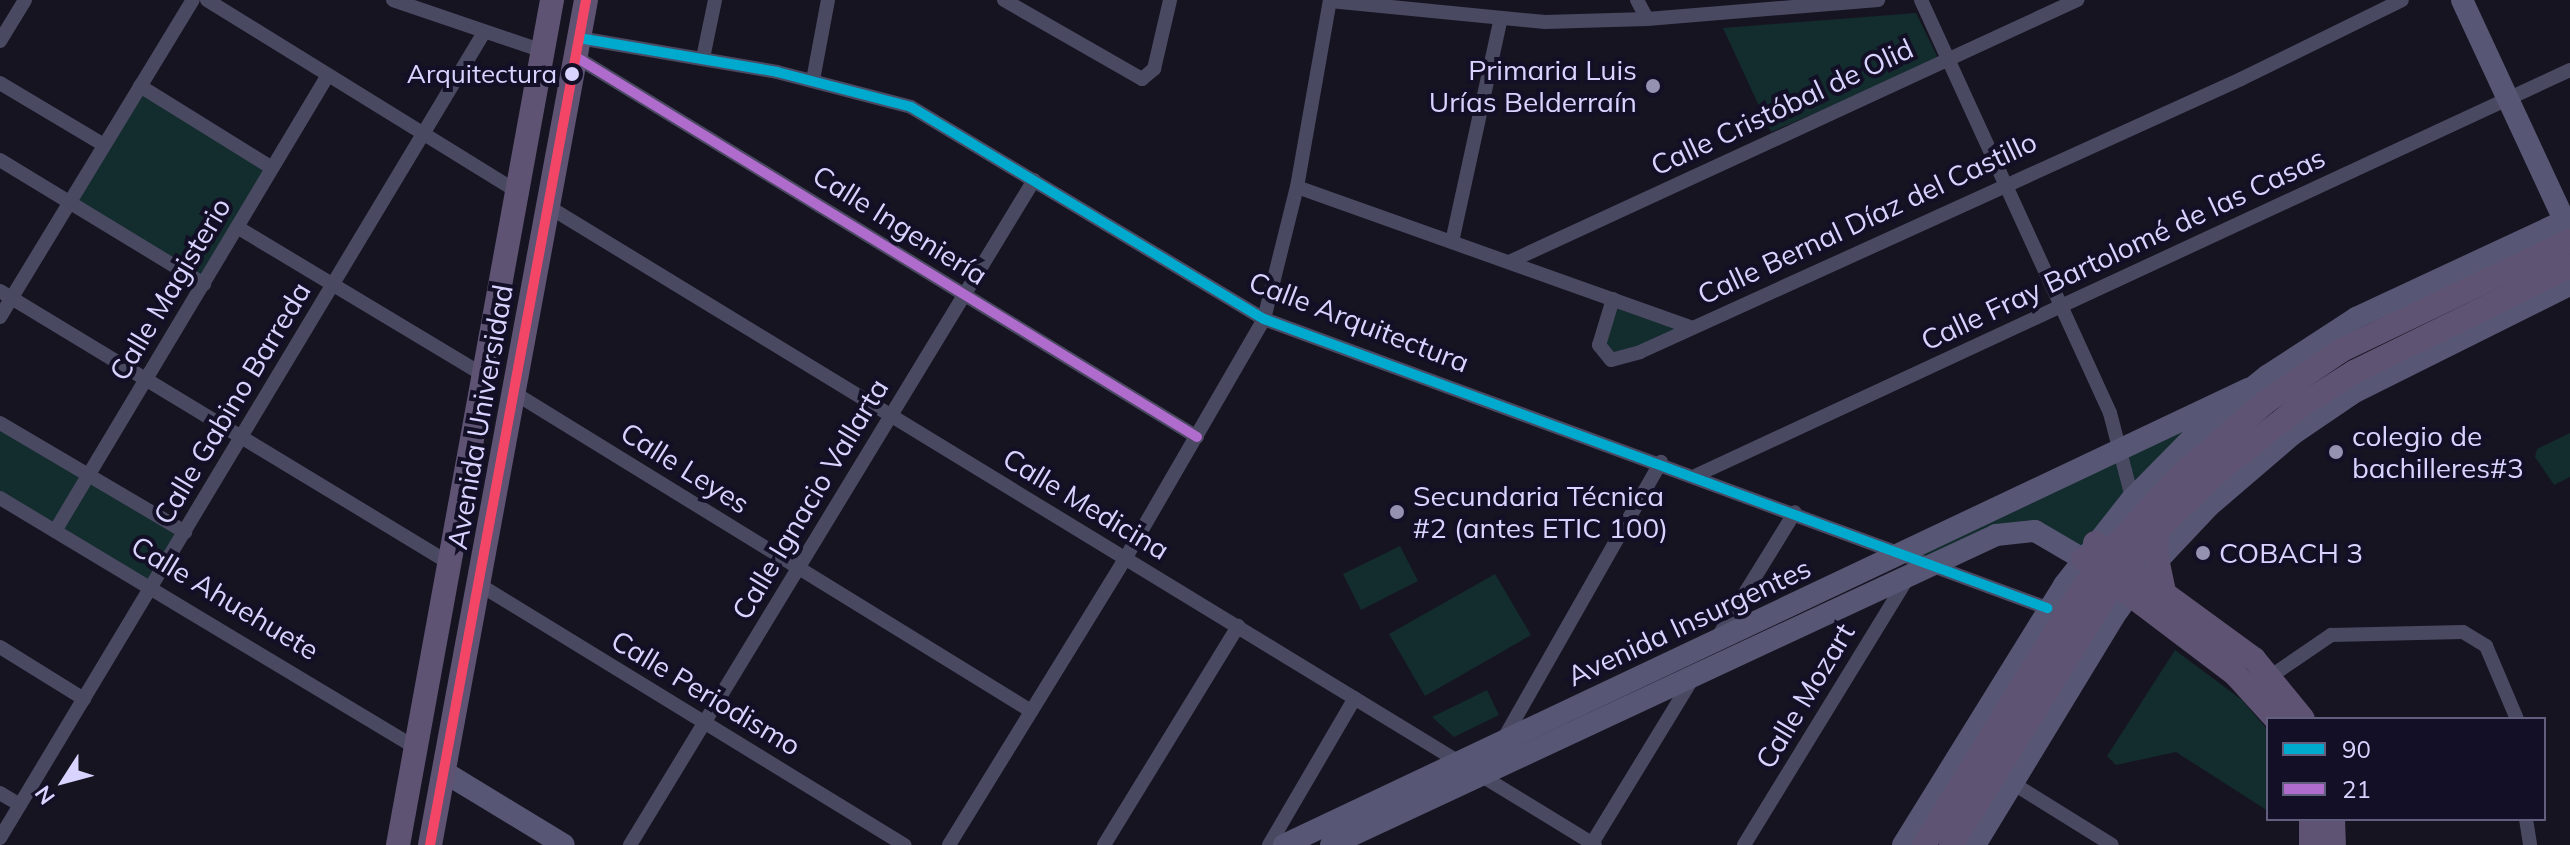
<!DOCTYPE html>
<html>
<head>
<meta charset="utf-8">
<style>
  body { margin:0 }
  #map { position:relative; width:2570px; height:845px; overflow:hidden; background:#161421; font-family:Mulish,sans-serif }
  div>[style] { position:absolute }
  .green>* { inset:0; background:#132c2d }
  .street>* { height:14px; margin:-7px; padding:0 7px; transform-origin:7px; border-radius:7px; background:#4a4962 }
  .secondary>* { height:22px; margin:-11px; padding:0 11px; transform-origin:11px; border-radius:11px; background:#575674 }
  .primary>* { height:24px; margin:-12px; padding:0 12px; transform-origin:12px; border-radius:12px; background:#5e5373 }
  .bus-1>* { height:10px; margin:-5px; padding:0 5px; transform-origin:5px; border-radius:5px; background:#00a9ce }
  .bus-2>* { height:10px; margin:-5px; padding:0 5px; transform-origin:5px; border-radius:5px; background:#b06ccc }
  .bus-3>* { height:10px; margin:-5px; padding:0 5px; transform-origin:5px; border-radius:5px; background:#f34667 }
  .dots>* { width:22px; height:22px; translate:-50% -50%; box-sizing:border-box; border:4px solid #130f26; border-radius:50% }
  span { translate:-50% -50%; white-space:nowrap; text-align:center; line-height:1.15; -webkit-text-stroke:8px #130f26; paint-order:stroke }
  .bus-label { font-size:26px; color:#d9d4ff }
  .right { translate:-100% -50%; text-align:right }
  .poi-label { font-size:28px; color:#d9d4ff }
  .left { translate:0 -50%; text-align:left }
  .street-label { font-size:28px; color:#d9d4ff }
  .legend { position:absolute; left:2266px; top:717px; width:280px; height:104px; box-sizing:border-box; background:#130f26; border:2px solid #625e7d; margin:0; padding:10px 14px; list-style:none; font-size:24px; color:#d9d4ff }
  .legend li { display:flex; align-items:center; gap:16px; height:40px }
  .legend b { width:40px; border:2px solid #625e7d }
  .north { position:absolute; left:24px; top:741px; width:80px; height:80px; -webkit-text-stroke:6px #130f26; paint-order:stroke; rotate:234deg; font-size:22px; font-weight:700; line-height:32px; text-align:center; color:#d9d4ff }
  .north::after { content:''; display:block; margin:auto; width:28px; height:36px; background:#d9d4ff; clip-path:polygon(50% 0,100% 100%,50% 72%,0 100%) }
</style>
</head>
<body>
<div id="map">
  <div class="green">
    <div style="clip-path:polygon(1916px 13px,1939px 60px,1771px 132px,1723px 28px)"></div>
    <div style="clip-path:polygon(140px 86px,272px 168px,204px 284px,69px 202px)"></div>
    <div style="clip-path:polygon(1613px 299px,1692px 328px,1617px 359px,1599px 342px)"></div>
    <div style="clip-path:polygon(2226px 404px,2134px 496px,2124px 452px)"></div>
    <div style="clip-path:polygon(0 423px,185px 532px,152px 588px,0 498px)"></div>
    <div style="clip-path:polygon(2570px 433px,2570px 477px,2554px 485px,2535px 457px,2537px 449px)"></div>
    <div style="clip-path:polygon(2120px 453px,2131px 500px,2083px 559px,2035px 531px,1932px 564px,1905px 554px)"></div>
    <div style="clip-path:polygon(1400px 546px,1418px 581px,1361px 610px,1343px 574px)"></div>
    <div style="clip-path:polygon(1495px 574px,1531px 635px,1425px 696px,1389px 634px)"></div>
    <div style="clip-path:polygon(2175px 650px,2242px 700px,2266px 728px,2268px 811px,2176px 752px,2116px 765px,2107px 756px)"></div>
    <div style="clip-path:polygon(1487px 690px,1499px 715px,1454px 737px,1432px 717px)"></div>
  </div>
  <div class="street">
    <div style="left:207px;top:0;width:365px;rotate:31.7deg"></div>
    <div style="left:393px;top:0;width:158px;rotate:18.8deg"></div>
    <div style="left:1004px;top:0;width:159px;rotate:29.8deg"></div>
    <div style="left:1142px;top:79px;width:16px;rotate:-40deg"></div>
    <div style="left:1154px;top:69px;width:71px;rotate:-76.9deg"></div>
    <div style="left:1637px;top:0;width:21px;rotate:62deg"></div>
    <div style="left:1921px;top:0;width:454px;rotate:65.4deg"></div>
    <div style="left:2110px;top:413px;width:91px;rotate:75.4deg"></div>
    <div style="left:1330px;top:1px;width:216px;rotate:5.6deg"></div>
    <div style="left:1545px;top:22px;width:102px;rotate:-1.7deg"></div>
    <div style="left:1647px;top:19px;width:232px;rotate:-4.7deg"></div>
    <div style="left:579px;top:38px;width:201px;rotate:9.7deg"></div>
    <div style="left:777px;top:72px;width:138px;rotate:14.6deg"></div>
    <div style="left:911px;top:107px;width:412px;rotate:31deg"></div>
    <div style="left:1264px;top:319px;width:835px;rotate:20.26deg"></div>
    <div style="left:0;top:41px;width:48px;rotate:-58.6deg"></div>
    <div style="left:576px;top:57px;width:728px;rotate:31.46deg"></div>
    <div style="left:703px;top:58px;width:59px;rotate:-78.3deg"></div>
    <div style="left:813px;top:80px;width:81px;rotate:-79.4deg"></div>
    <div style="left:0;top:83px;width:121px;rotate:30.8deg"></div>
    <div style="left:140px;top:86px;width:155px;rotate:31.8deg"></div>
    <div style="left:0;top:160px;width:239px;rotate:31.3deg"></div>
    <div style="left:1297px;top:187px;width:419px;rotate:19.6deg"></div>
    <div style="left:549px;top:207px;width:1225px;rotate:31.38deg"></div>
    <div style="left:237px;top:227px;width:289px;rotate:31deg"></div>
    <div style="left:1452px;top:242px;width:226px;rotate:-77.7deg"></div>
    <div style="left:1509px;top:262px;width:626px;rotate:-24.76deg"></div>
    <div style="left:0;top:291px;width:527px;rotate:31.19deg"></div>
    <div style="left:1613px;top:299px;width:48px;rotate:106.9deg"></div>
    <div style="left:1599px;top:345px;width:19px;rotate:51deg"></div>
    <div style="left:1611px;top:360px;width:30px;rotate:-15deg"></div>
    <div style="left:1640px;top:352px;width:660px;rotate:-24.43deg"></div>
    <div style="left:2241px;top:79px;width:179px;rotate:-26.1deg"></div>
    <div style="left:0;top:317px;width:371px;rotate:-58.7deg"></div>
    <div style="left:516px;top:394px;width:605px;rotate:31.61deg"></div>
    <div style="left:0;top:423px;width:215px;rotate:30.5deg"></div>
    <div style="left:1697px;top:475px;width:962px;rotate:-24.89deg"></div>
    <div style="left:0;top:498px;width:487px;rotate:31deg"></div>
    <div style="left:55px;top:531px;width:531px;rotate:-59.09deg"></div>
    <div style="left:480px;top:585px;width:498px;rotate:31.5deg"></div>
    <div style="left:1716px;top:640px;width:150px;rotate:-58.3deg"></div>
    <div style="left:0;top:647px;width:99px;rotate:31.8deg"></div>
    <div style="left:2271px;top:676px;width:73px;rotate:-34.3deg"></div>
    <div style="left:2331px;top:635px;width:132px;rotate:-1.3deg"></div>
    <div style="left:2463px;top:632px;width:27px;rotate:31deg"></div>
    <div style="left:2486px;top:646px;width:79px;rotate:67deg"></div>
    <div style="left:1503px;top:740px;width:320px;rotate:-60.4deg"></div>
    <div style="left:2014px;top:784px;width:115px;rotate:31.9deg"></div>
    <div style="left:0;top:793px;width:23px;rotate:31deg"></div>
    <div style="left:2526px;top:819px;width:26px;rotate:81deg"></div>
    <div style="left:0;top:838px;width:938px;rotate:-59deg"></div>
    <div style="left:630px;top:845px;width:778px;rotate:-58.72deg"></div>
    <div style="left:949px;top:845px;width:336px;rotate:-58.4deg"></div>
    <div style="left:1125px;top:559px;width:277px;rotate:-59.9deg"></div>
    <div style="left:1264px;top:319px;width:136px;rotate:-76deg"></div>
    <div style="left:1297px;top:187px;width:190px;rotate:-80deg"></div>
    <div style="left:1104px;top:845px;width:257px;rotate:-58.5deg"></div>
    <div style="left:1269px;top:845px;width:170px;rotate:-59.7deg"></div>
    <div style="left:1591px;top:845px;width:196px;rotate:-58.6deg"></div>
    <div style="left:1744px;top:845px;width:316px;rotate:-58.5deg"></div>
  </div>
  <div class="secondary">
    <div style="left:2462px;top:0;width:255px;rotate:65.1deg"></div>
    <div style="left:444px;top:772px;width:140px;rotate:31.3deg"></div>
    <div style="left:1284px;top:845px;width:1066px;rotate:-25.32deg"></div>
    <div style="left:1331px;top:845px;width:734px;rotate:-24.99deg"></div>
    <div style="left:1996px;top:535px;width:39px;rotate:-6deg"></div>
    <div style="left:2035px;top:531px;width:56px;rotate:30.3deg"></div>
    <div style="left:1903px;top:845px;width:306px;rotate:-58.2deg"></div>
    <div style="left:2064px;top:585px;width:110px;rotate:-51.7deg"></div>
    <div style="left:2132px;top:499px;width:100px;rotate:-45.4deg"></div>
    <div style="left:2202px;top:428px;width:83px;rotate:-38.7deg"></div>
    <div style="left:2267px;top:376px;width:106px;rotate:-33.1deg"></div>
    <div style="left:2356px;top:318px;width:236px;rotate:-25deg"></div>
    <div style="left:1975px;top:845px;width:268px;rotate:-58.7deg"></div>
    <div style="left:2114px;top:616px;width:49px;rotate:-54.1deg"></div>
    <div style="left:2143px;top:576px;width:96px;rotate:-46.7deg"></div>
    <div style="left:2209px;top:506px;width:111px;rotate:-40.6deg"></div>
    <div style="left:2293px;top:434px;width:73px;rotate:-34.3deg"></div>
    <div style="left:2353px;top:393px;width:242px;rotate:-26.5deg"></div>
  </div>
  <div class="primary">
    <div style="left:2158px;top:528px;width:26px;rotate:94deg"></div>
    <div style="left:2156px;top:554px;width:39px;rotate:78deg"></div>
    <div style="left:2095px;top:543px;width:197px;rotate:36.1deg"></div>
    <div style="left:2254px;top:659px;width:77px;rotate:50.8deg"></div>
    <div style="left:2083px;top:559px;width:191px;rotate:37.1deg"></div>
    <div style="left:2235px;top:674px;width:61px;rotate:47.7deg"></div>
    <div style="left:2311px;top:819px;width:26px;rotate:90deg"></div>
    <div style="left:2333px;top:819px;width:26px;rotate:88deg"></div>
    <div style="left:398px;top:845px;width:859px;rotate:-79.67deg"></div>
    <div style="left:430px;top:845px;width:859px;rotate:-79.54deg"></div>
    <div style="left:1924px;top:845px;width:289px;rotate:-58.3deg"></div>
    <div style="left:2076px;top:599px;width:57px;rotate:-54.3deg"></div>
    <div style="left:2109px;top:553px;width:105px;rotate:-47.3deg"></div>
    <div style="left:2180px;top:476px;width:115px;rotate:-40.8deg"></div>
    <div style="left:2267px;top:401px;width:91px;rotate:-34.2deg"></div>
    <div style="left:2342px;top:350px;width:253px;rotate:-25.6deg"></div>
    <div style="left:1951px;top:845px;width:309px;rotate:-58.2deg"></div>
    <div style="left:2114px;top:582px;width:48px;rotate:-52.7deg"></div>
    <div style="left:2143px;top:544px;width:100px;rotate:-44.2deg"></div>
    <div style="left:2215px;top:474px;width:107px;rotate:-38.6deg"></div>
    <div style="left:2299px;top:407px;width:65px;rotate:-32.5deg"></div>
    <div style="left:2354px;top:372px;width:241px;rotate:-26.1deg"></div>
  </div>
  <div class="bus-1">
    <div style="left:579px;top:38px;width:201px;rotate:9.7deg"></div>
    <div style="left:777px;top:72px;width:138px;rotate:14.6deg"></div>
    <div style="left:911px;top:107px;width:412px;rotate:31deg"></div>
    <div style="left:1264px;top:319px;width:835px;rotate:20.26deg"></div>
  </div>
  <div class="bus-2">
    <div style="left:576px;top:57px;width:728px;rotate:31.46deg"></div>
  </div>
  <div class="bus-3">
    <div style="left:430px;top:845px;width:859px;rotate:-79.54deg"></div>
  </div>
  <div class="dots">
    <div style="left:572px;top:74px;background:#d9d4ff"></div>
    <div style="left:1653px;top:86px;background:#9591b1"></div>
    <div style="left:2336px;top:452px;background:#9591b1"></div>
    <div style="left:1397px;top:512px;background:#9591b1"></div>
    <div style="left:2203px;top:553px;background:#9591b1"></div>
  </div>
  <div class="bus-label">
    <span class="right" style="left:557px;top:74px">Arquitectura</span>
  </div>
  <div class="poi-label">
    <span class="right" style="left:1637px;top:86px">Primaria Luis<br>Urías Belderraín</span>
    <span class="left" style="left:2352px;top:452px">colegio de<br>bachilleres#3</span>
    <span class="left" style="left:1413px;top:512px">Secundaria Técnica<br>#2 (antes ETIC 100)</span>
    <span class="left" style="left:2219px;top:553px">COBACH 3</span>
  </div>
  <div class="street-label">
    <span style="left:1782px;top:107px;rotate:-25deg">Calle Cristóbal de Olid</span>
    <span style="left:1867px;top:218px;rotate:-25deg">Calle Bernal Díaz del Castillo</span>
    <span style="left:900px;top:225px;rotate:32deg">Calle Ingeniería</span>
    <span style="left:2123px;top:249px;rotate:-25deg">Calle Fray Bartolomé de las Casas</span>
    <span style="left:170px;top:289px;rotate:-59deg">Calle Magisterio</span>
    <span style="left:1359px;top:322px;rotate:21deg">Calle Arquitectura</span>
    <span style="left:232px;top:403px;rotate:-59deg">Calle Gabino Barreda</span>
    <span style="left:480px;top:417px;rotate:-80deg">Avenida Universidad</span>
    <span style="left:685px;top:468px;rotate:32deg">Calle Leyes</span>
    <span style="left:810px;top:499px;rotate:-59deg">Calle Ignacio Vallarta</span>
    <span style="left:1086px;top:504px;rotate:31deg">Calle Medicina</span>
    <span style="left:225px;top:598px;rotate:31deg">Calle Ahuehuete</span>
    <span style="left:1689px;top:622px;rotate:-25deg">Avenida Insurgentes</span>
    <span style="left:706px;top:693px;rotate:31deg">Calle Periodismo</span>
    <span style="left:1805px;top:696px;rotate:-59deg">Calle Mozart</span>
  </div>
  <ul class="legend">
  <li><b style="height:10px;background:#00a9ce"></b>90</li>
  <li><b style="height:10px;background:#b06ccc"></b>21</li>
  </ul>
  <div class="north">N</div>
</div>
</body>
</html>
